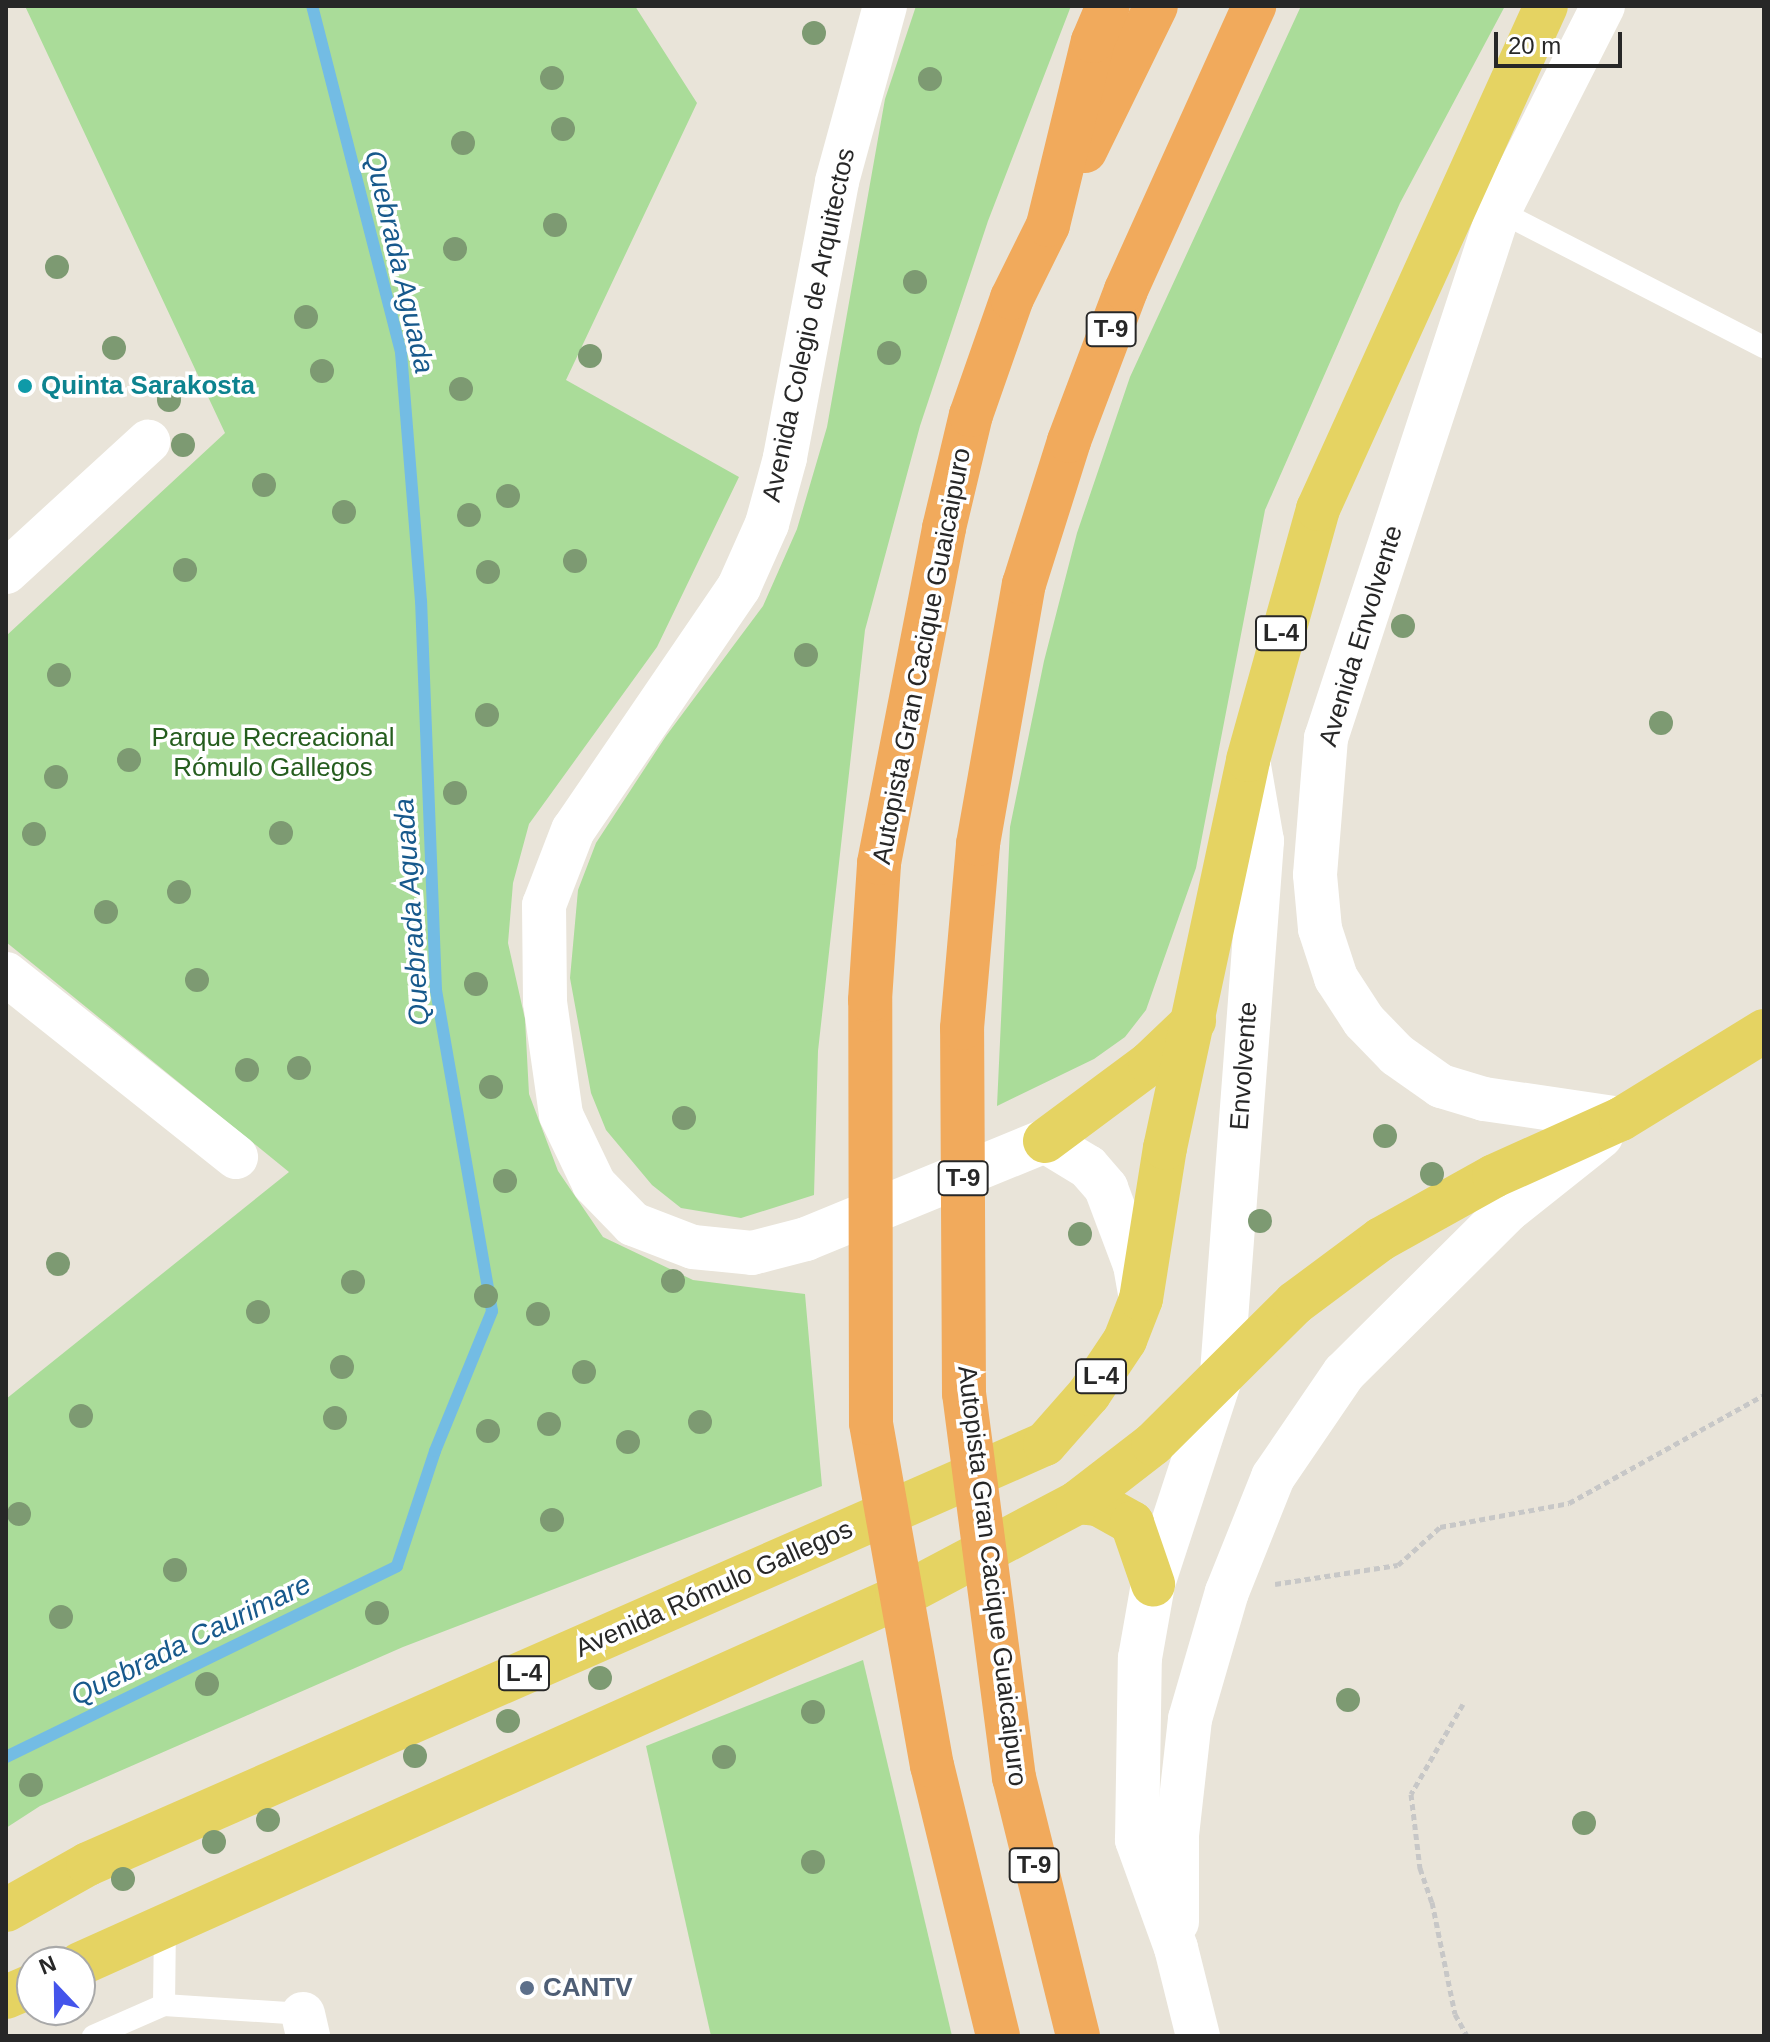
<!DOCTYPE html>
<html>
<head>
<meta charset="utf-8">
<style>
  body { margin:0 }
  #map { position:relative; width:1770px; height:2042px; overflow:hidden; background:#e9e4d9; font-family:Helvetica,sans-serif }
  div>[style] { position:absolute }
  .green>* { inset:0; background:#aadc99 }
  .stream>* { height:12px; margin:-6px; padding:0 6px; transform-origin:6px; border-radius:6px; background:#73bce4 }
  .path>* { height:5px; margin-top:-2.5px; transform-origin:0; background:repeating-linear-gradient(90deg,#c7c7c7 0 6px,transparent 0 10px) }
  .service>* { height:22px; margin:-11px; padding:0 11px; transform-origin:11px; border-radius:11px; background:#fff }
  .minor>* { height:44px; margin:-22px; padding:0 22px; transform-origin:22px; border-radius:22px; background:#fff }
  .tertiary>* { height:44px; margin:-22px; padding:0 22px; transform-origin:22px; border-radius:22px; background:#fff }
  .primary>* { height:44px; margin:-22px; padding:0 22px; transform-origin:22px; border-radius:22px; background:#e5d362 }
  .motorway>* { height:44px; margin:-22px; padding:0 22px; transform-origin:22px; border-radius:22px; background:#f1aa5c }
  .trees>* { width:24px; height:24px; margin:-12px; border-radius:50%; background:#7d9a72 }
  .dots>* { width:22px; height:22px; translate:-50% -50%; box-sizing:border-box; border:4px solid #fff; border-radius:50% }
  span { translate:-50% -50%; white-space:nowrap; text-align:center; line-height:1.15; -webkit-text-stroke:7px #fff; paint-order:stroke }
  .shield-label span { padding:2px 6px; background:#fff; border:2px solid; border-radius:6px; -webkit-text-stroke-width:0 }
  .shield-label { font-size:24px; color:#272727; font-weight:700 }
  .street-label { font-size:26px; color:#272727 }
  .culture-label { font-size:26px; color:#0d838f; font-weight:700 }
  .left { translate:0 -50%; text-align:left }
  .park-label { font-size:26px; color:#255d1e }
  .service-label { font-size:26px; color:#4e5e75; font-weight:700 }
  .water-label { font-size:28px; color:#17598c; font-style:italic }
  .frame { position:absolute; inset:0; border:8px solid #272727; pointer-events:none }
  .north { position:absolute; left:16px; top:1946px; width:80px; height:80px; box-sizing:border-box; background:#fff; border:2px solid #a9a9a9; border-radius:50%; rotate:338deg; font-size:22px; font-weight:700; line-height:32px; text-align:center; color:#272727 }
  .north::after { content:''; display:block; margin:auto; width:28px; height:36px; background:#4454eb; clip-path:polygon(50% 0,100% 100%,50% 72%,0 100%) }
  .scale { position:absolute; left:1494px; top:32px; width:128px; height:36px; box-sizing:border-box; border:4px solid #272727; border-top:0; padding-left:10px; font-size:24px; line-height:28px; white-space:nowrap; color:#272727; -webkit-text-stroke:6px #fff; paint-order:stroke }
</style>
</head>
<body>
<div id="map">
  <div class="green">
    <div style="clip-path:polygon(25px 6px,635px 6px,697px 103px,566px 380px,739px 477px,657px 647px,529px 824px,513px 883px,508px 943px,525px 1019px,529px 1094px,558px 1171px,603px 1237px,693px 1280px,805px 1294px,822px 1486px,403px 1647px,40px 1806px,6px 1828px,6px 1399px,289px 1172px,6px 942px,6px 636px,225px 433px)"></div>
    <div style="clip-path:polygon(916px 6px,1071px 6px,988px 221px,920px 426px,865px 630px,818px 1051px,814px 1195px,741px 1218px,681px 1208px,652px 1185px,606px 1130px,591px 1093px,570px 978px,578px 890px,596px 843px,666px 736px,763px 606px,797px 529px,827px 427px,885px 99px)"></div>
    <div style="clip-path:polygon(1301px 6px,1505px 6px,1400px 203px,1265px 510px,1196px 868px,1146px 1010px,1125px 1037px,1094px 1059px,997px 1106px,1010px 827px,1044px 661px,1077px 533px,1130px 377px)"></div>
    <div style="clip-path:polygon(863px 1660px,952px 2036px,711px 2036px,646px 1746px)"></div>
  </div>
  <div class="stream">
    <div style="left:6px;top:1757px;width:435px;rotate:-26deg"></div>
    <div style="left:397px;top:1566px;width:121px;rotate:-71.7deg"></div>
    <div style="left:435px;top:1451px;width:151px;rotate:-67.8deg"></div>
    <div style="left:492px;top:1311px;width:326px;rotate:-99.9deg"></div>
    <div style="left:436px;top:990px;width:389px;rotate:-92.2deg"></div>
    <div style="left:421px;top:601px;width:250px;rotate:-94.6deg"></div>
    <div style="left:401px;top:352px;width:357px;rotate:-104.4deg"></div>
  </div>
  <div class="path">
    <div style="left:1275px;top:1584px;width:124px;rotate:-8.8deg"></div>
    <div style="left:1398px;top:1565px;width:57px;rotate:-42.1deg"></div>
    <div style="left:1440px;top:1527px;width:131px;rotate:-10.5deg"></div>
    <div style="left:1569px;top:1503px;width:223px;rotate:-29deg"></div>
    <div style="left:1463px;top:1704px;width:104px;rotate:120deg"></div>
    <div style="left:1411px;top:1794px;width:75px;rotate:83.1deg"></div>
    <div style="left:1420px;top:1868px;width:36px;rotate:71deg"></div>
    <div style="left:1432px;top:1902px;width:114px;rotate:78.4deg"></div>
    <div style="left:1455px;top:2014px;width:25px;rotate:61deg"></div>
  </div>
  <div class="service">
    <div style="left:1499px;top:211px;width:298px;rotate:27.2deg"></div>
    <div style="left:164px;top:2005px;width:78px;rotate:-89.3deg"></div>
    <div style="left:93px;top:2036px;width:77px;rotate:-23.6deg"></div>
    <div style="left:164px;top:2005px;width:139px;rotate:3.7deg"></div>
  </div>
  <div class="minor">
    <div style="left:885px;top:6px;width:182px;rotate:105.3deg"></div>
    <div style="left:837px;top:182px;width:281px;rotate:100.7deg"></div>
    <div style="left:785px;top:458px;width:68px;rotate:105.3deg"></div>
    <div style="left:767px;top:524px;width:69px;rotate:114deg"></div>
    <div style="left:739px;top:587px;width:294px;rotate:124.3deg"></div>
    <div style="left:573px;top:830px;width:80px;rotate:111.1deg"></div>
    <div style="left:544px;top:905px;width:97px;rotate:89.4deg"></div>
    <div style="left:545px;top:1002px;width:114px;rotate:81.9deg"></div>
    <div style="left:561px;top:1115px;width:76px;rotate:64.4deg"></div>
    <div style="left:594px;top:1184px;width:56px;rotate:45.7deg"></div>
    <div style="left:633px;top:1224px;width:64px;rotate:21deg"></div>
    <div style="left:693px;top:1247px;width:59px;rotate:5.8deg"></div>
    <div style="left:752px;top:1253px;width:56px;rotate:-14.5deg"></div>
    <div style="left:806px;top:1239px;width:258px;rotate:-22.3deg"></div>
    <div style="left:1045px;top:1141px;width:50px;rotate:31.2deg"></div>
    <div style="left:1088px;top:1167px;width:28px;rotate:49deg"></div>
    <div style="left:1106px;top:1188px;width:82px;rotate:69.4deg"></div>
    <div style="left:1135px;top:1265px;width:35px;rotate:80deg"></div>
    <div style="left:1603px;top:6px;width:230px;rotate:116.9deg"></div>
    <div style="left:1499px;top:211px;width:555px;rotate:108.17deg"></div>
    <div style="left:1326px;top:738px;width:137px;rotate:94.6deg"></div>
    <div style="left:1315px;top:875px;width:54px;rotate:84.7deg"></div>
    <div style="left:1320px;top:929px;width:52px;rotate:71.9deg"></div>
    <div style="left:1336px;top:978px;width:51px;rotate:56.9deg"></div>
    <div style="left:1364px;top:1021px;width:47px;rotate:45.9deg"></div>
    <div style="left:1397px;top:1055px;width:54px;rotate:35.2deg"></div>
    <div style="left:1441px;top:1086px;width:45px;rotate:16.8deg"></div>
    <div style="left:1484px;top:1099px;width:138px;rotate:8.3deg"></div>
    <div style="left:6px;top:572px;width:193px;rotate:-42.5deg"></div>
    <div style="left:6px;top:974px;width:294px;rotate:38.5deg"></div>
    <div style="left:1177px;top:1922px;width:87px;rotate:-90deg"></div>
    <div style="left:1177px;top:1835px;width:117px;rotate:-83.6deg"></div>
    <div style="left:1190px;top:1719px;width:132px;rotate:-73.8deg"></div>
    <div style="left:1227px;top:1592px;width:124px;rotate:-68.2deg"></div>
    <div style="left:1273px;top:1477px;width:126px;rotate:-55.7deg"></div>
    <div style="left:1344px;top:1373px;width:231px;rotate:-44.8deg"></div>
    <div style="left:1508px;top:1210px;width:119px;rotate:-38.5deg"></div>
    <div style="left:1176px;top:1948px;width:115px;rotate:-109.9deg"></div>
    <div style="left:1137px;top:1840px;width:182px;rotate:-89.1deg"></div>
    <div style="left:1140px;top:1658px;width:75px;rotate:-80deg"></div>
    <div style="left:1153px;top:1584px;width:222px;rotate:-71.9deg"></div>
    <div style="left:1222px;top:1373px;width:534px;rotate:-85.7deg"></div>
    <div style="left:1262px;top:841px;width:82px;rotate:-99.8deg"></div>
    <div style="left:303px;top:2014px;width:23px;rotate:77deg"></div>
  </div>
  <div class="tertiary">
    <div style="left:1176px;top:1948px;width:91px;rotate:76deg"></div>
  </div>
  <div class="primary">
    <div style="left:1045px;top:1141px;width:131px;rotate:-36.6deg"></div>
    <div style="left:1150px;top:1063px;width:61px;rotate:-43.7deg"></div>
    <div style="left:1078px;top:1502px;width:20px;rotate:6deg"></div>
    <div style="left:1098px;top:1504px;width:39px;rotate:29deg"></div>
    <div style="left:1132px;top:1523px;width:65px;rotate:71deg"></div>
    <div style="left:6px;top:1910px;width:94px;rotate:-29.3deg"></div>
    <div style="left:88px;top:1864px;width:1045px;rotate:-23.7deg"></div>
    <div style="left:1045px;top:1444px;width:67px;rotate:-48.7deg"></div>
    <div style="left:1089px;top:1394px;width:65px;rotate:-56.3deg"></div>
    <div style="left:1125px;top:1340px;width:44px;rotate:-68.7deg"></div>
    <div style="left:1141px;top:1299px;width:153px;rotate:-81deg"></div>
    <div style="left:1165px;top:1148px;width:397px;rotate:-77.9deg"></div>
    <div style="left:1248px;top:760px;width:261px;rotate:-74.4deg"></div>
    <div style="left:1318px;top:509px;width:552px;rotate:-65.62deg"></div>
    <div style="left:80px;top:1964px;width:895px;rotate:-24.13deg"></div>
    <div style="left:897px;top:1598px;width:205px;rotate:-27.9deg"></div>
    <div style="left:1078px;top:1502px;width:95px;rotate:-37.7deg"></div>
    <div style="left:1153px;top:1444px;width:200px;rotate:-44.8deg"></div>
    <div style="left:1295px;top:1303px;width:107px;rotate:-36.7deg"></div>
    <div style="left:1381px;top:1239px;width:129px;rotate:-29.1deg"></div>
    <div style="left:1494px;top:1176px;width:139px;rotate:-24.2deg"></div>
    <div style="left:1621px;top:1119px;width:168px;rotate:-31.6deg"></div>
    <div style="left:6px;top:1997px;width:28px;rotate:-23deg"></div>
  </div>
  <div class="motorway">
    <div style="left:1085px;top:151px;width:161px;rotate:-63.9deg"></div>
    <div style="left:998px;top:2036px;width:278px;rotate:-103.7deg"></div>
    <div style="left:932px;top:1766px;width:348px;rotate:-100.1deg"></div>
    <div style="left:871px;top:1423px;width:423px;rotate:-90.1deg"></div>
    <div style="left:870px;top:1000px;width:137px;rotate:-86.2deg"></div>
    <div style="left:879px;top:863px;width:341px;rotate:-79deg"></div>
    <div style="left:944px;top:528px;width:116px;rotate:-76.6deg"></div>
    <div style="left:971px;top:415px;width:124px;rotate:-70.7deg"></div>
    <div style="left:1012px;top:298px;width:81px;rotate:-63.7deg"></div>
    <div style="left:1048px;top:225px;width:189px;rotate:-76.3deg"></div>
    <div style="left:1093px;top:41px;width:38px;rotate:-67deg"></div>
    <div style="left:1078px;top:2036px;width:266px;rotate:-103.9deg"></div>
    <div style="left:1014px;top:1778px;width:387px;rotate:-97.4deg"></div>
    <div style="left:964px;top:1394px;width:366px;rotate:-90.3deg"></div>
    <div style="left:962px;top:1028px;width:185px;rotate:-85deg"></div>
    <div style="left:978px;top:844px;width:264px;rotate:-80deg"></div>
    <div style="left:1024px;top:584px;width:150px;rotate:-72.5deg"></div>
    <div style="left:1069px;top:441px;width:161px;rotate:-69.3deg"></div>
    <div style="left:1126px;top:290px;width:312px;rotate:-65.7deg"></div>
  </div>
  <div class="trees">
    <div style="left:814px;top:33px"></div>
    <div style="left:552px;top:78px"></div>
    <div style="left:930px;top:79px"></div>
    <div style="left:563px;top:129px"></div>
    <div style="left:463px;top:143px"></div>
    <div style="left:555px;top:225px"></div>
    <div style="left:455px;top:249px"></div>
    <div style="left:57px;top:267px"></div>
    <div style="left:915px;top:282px"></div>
    <div style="left:306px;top:317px"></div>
    <div style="left:114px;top:348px"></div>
    <div style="left:889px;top:353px"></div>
    <div style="left:590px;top:356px"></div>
    <div style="left:322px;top:371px"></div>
    <div style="left:461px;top:389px"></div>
    <div style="left:169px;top:400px"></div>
    <div style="left:183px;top:445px"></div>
    <div style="left:264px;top:485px"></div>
    <div style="left:508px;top:496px"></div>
    <div style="left:344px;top:512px"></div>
    <div style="left:469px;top:515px"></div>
    <div style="left:575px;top:561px"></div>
    <div style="left:185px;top:570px"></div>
    <div style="left:488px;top:572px"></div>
    <div style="left:1403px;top:626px"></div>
    <div style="left:806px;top:655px"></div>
    <div style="left:59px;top:675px"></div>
    <div style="left:487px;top:715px"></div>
    <div style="left:1661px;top:723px"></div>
    <div style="left:129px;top:760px"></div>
    <div style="left:56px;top:777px"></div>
    <div style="left:455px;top:793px"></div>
    <div style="left:281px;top:833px"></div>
    <div style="left:34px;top:834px"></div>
    <div style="left:179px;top:892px"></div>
    <div style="left:106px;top:912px"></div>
    <div style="left:197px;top:980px"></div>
    <div style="left:476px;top:984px"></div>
    <div style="left:299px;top:1068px"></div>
    <div style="left:247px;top:1070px"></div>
    <div style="left:491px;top:1087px"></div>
    <div style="left:684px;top:1118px"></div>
    <div style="left:1385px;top:1136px"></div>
    <div style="left:1432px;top:1174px"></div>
    <div style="left:505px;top:1181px"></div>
    <div style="left:1260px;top:1221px"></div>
    <div style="left:1080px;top:1234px"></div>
    <div style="left:58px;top:1264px"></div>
    <div style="left:673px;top:1281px"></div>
    <div style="left:353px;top:1282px"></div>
    <div style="left:486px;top:1296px"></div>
    <div style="left:258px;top:1312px"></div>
    <div style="left:538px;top:1314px"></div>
    <div style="left:342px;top:1367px"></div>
    <div style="left:584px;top:1372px"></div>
    <div style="left:81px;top:1416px"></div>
    <div style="left:335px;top:1418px"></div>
    <div style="left:700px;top:1422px"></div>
    <div style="left:549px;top:1424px"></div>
    <div style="left:488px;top:1431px"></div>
    <div style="left:628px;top:1442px"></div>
    <div style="left:19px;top:1514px"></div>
    <div style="left:552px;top:1520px"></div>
    <div style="left:175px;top:1570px"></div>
    <div style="left:377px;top:1613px"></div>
    <div style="left:61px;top:1617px"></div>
    <div style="left:600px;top:1678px"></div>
    <div style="left:207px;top:1684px"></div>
    <div style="left:1348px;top:1700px"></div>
    <div style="left:813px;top:1712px"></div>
    <div style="left:508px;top:1721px"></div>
    <div style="left:415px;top:1756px"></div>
    <div style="left:724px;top:1757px"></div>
    <div style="left:31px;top:1785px"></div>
    <div style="left:268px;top:1820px"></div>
    <div style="left:1584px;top:1823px"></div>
    <div style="left:214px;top:1842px"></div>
    <div style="left:813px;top:1862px"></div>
    <div style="left:123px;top:1879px"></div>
  </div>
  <div class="dots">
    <div style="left:25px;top:386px;background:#0f9aa8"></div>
    <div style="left:527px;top:1988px;background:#5c6f8a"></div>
  </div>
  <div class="shield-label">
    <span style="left:1111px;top:329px">T-9</span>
    <span style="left:1281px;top:633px">L-4</span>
    <span style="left:963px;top:1178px">T-9</span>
    <span style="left:1101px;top:1376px">L-4</span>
    <span style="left:524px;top:1673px">L-4</span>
    <span style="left:1034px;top:1865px">T-9</span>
  </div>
  <div class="street-label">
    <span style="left:809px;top:325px;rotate:-78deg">Avenida Colegio de Arquitectos</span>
    <span style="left:1361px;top:636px;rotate:-73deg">Avenida Envolvente</span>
    <span style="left:922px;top:656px;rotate:-79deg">Autopista Gran Cacique Guaicaipuro</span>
    <span style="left:1244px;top:1066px;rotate:-86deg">Envolvente</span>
    <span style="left:992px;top:1576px;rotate:83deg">Autopista Gran Cacique Guaicaipuro</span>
    <span style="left:714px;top:1589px;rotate:-24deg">Avenida Rómulo Gallegos</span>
  </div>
  <div class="culture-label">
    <span class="left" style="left:41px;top:386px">Quinta Sarakosta</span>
  </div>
  <div class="park-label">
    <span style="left:273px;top:753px">Parque Recreacional<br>Rómulo Gallegos</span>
  </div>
  <div class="service-label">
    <span class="left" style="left:543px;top:1988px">CANTV</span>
  </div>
  <div class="water-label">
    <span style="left:399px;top:262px;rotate:77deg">Quebrada Aguada</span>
    <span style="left:412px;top:912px;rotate:-94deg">Quebrada Aguada</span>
    <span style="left:191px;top:1640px;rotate:-26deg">Quebrada Caurimare</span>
  </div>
  <div class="frame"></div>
  <div class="north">N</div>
  <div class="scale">20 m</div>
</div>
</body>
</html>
